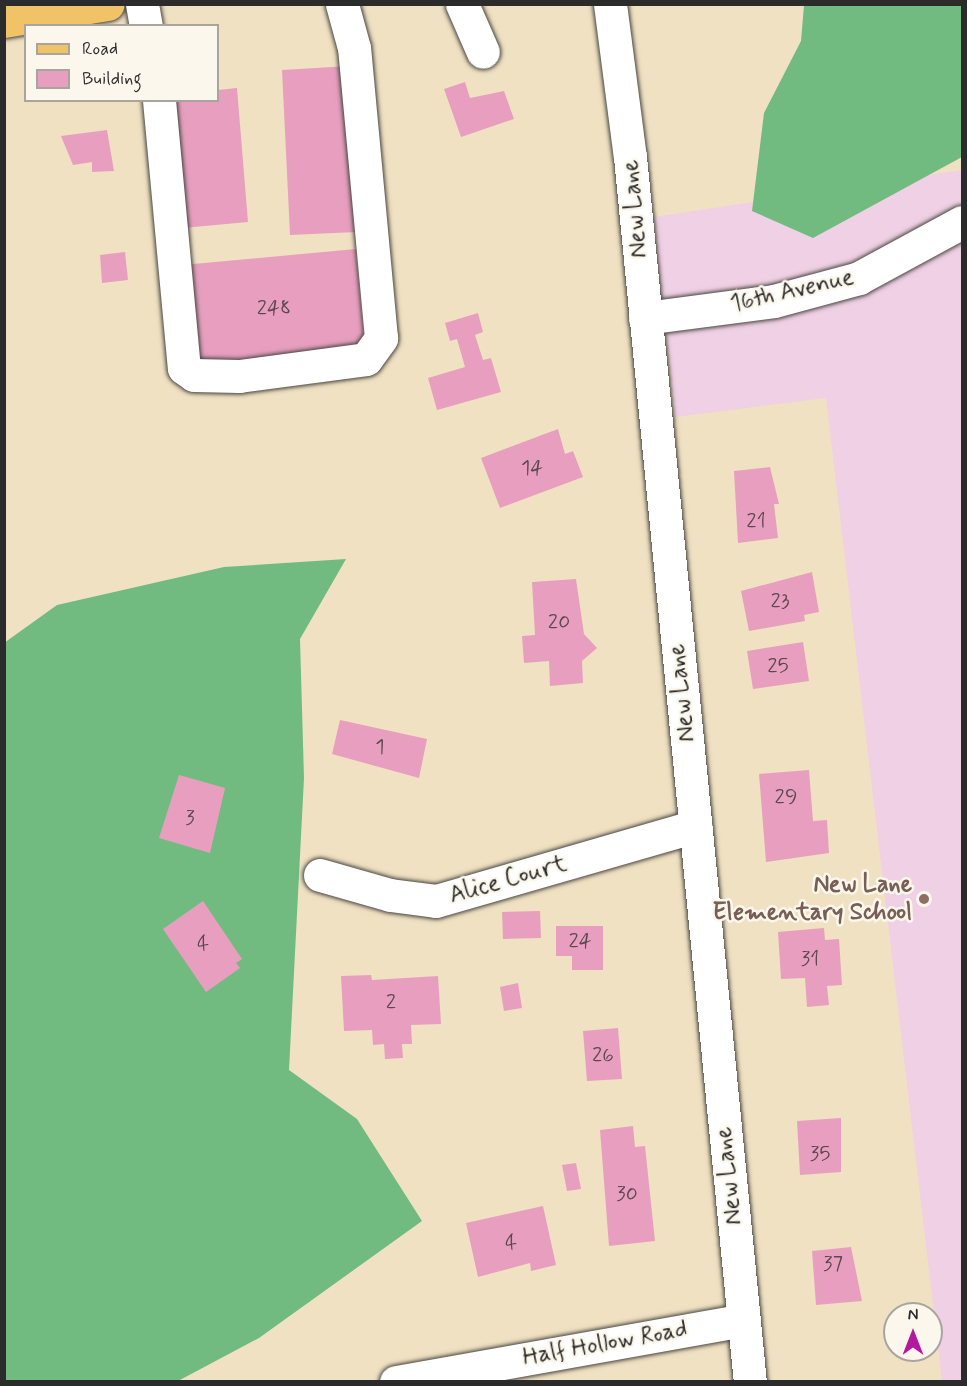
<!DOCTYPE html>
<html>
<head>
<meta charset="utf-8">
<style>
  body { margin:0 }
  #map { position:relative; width:967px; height:1386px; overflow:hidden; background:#f0e1c2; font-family:Mynerve,sans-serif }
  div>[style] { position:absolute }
  .built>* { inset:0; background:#f0d0e4 }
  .forest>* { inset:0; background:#72bb80 }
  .building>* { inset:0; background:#e89fbf }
  .roads { filter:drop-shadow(0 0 2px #494642) drop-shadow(0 0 2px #494642) }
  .minor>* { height:33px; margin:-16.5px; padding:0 16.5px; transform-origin:16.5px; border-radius:16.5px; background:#fff }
  .major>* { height:33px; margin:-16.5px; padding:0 16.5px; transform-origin:16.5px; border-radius:16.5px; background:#f1c369 }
  .dots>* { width:16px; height:16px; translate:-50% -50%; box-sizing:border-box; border:3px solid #fbf7ec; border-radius:50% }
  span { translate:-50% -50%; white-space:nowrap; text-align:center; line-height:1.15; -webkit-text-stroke:5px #fbf7ec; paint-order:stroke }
  .number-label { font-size:21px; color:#5a4850 }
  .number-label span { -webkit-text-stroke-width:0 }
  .street-label { font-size:24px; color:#2b2b2b }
  .education-label { font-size:24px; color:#785e54; font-weight:700 }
  .right { translate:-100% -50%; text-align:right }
  .frame { position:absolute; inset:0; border:6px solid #2b2b2b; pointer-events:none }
  .legend { position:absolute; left:24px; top:24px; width:195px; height:78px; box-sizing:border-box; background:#fbf7ec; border:2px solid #a8a59f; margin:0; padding:8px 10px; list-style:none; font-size:18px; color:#2b2b2b }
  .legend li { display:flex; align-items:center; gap:12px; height:30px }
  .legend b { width:30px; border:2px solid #a8a59f }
  .north { position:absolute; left:883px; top:1302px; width:60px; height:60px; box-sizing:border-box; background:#fbf7ec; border:2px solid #a8a59f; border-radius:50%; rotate:0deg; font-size:16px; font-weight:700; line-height:24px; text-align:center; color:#2b2b2b }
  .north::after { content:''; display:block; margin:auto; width:21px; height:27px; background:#b5179e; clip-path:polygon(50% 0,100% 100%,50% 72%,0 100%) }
</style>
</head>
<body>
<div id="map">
  <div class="built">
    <div style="clip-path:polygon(962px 170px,962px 1381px,942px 1381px,826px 398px,675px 417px,654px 217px)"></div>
  </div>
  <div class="forest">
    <div style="clip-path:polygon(804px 5px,962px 5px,962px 157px,813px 238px,752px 211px,764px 113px,801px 41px)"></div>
    <div style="clip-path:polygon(346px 559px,300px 639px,304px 778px,289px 1070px,357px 1119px,422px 1221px,259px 1338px,178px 1381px,5px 1381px,4px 643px,57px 605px,224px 567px)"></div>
  </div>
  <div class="building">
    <div style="clip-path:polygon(349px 66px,357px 232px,290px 235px,282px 70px)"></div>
    <div style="clip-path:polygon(465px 82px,470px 98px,504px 91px,514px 119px,461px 137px,444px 89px)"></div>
    <div style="clip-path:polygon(237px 88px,248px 222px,183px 228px,173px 100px,218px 100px,218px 90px)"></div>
    <div style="clip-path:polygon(107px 130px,114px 171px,92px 172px,92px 162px,73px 165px,61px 136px)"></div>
    <div style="clip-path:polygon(356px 249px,365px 351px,192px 367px,182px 265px)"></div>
    <div style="clip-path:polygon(125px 252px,128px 280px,102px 283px,100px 255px)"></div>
    <div style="clip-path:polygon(478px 313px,483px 332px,475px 335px,483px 360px,491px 358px,501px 392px,437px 410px,428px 378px,465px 367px,457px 339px,450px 341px,445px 323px)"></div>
    <div style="clip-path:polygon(558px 429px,565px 454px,573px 451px,583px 477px,500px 508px,481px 458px)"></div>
    <div style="clip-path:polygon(770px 467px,779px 504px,774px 504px,778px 538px,738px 543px,734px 471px)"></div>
    <div style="clip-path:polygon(812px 572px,819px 612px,804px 615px,805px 621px,749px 631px,741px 591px)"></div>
    <div style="clip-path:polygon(576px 579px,584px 634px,597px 648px,582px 661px,583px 683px,550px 686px,549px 661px,524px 663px,522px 636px,535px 635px,532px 582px)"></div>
    <div style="clip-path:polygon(803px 642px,809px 681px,753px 689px,747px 651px)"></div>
    <div style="clip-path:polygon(340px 720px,427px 739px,419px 778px,332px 754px)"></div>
    <div style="clip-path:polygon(809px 770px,813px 821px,827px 820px,829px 853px,766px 862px,759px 774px)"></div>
    <div style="clip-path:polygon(179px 775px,225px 788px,210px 853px,159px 838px)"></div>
    <div style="clip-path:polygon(203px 901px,242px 959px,236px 963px,240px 968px,206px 992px,163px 929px)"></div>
    <div style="clip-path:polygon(540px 911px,541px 938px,503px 939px,502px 912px)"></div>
    <div style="clip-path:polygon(556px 926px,603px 926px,603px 970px,572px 970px,572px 956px,556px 956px)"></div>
    <div style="clip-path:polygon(824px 928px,825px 940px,839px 939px,842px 985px,827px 986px,829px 1005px,807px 1007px,805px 978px,781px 979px,778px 932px)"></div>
    <div style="clip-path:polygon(371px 975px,372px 980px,438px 976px,441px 1024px,411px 1025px,412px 1044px,402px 1044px,403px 1058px,385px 1059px,384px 1044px,373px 1045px,372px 1030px,344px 1031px,341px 976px)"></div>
    <div style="clip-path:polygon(518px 983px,522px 1008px,504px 1011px,500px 987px)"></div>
    <div style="clip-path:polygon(618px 1028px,622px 1079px,587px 1081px,583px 1031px)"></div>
    <div style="clip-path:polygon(841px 1118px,841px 1172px,800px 1175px,797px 1121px)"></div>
    <div style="clip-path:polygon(633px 1126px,635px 1147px,645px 1146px,655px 1241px,609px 1246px,600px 1130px)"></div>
    <div style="clip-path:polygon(576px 1163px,581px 1189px,567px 1191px,562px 1165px)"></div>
    <div style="clip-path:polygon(543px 1206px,556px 1265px,531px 1271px,530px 1263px,478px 1277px,466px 1223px)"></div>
    <div style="clip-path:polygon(851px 1247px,862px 1301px,816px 1305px,812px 1251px)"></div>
  </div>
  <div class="roads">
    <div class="minor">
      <div style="left:142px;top:4px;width:22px;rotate:80deg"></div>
      <div style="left:462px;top:4px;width:52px;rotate:66.4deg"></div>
      <div style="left:610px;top:4px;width:154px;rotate:82.6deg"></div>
      <div style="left:630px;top:157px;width:1231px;rotate:84.41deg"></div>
      <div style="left:159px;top:100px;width:269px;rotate:84.7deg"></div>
      <div style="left:184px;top:368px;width:12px;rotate:35deg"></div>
      <div style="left:194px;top:375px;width:45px;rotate:1.3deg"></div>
      <div style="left:239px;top:376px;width:128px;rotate:-7.6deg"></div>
      <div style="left:366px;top:359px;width:26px;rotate:-54deg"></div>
      <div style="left:381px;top:338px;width:291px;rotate:-95.3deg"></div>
      <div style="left:354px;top:48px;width:46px;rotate:-105.3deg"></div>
      <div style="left:645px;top:318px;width:130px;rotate:-7.5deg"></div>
      <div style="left:774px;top:301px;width:88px;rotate:-15.1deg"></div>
      <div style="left:859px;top:278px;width:117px;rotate:-28.5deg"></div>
      <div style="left:320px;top:875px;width:73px;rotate:15.9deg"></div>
      <div style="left:390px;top:895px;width:46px;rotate:7.4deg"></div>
      <div style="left:436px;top:901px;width:270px;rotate:-16.1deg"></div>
      <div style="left:396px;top:1382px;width:352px;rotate:-10.1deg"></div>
    </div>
    <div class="major">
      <div style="left:4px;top:21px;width:105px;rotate:-9.3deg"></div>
    </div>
  </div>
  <div class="dots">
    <div style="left:924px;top:899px;background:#8d6e63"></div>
  </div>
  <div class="number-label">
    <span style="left:274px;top:308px">248</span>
    <span style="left:532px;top:468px">14</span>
    <span style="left:756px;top:521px">21</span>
    <span style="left:780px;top:601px">23</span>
    <span style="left:559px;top:622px">20</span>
    <span style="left:778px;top:666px">25</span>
    <span style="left:380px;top:747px">1</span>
    <span style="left:786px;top:797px">29</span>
    <span style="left:190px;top:818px">3</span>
    <span style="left:580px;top:941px">24</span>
    <span style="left:203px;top:944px">4</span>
    <span style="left:810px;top:959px">31</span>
    <span style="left:391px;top:1002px">2</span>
    <span style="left:603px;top:1055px">26</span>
    <span style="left:820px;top:1154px">35</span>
    <span style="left:627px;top:1194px">30</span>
    <span style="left:511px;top:1243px">4</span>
    <span style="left:833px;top:1264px">37</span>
  </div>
  <div class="street-label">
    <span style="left:635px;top:209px;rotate:-95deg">New Lane</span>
    <span style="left:792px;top:291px;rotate:-13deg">16th Avenue</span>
    <span style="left:682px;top:693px;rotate:-96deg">New Lane</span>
    <span style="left:508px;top:880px;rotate:-16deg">Alice Court</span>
    <span style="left:729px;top:1176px;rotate:-96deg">New Lane</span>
    <span style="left:605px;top:1344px;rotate:-10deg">Half Hollow Road</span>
  </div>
  <div class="education-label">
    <span class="right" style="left:912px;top:899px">New Lane<br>Elementary School</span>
  </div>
  <div class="frame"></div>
  <ul class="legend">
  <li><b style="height:8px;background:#f1c369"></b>Road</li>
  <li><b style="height:16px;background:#e89fbf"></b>Building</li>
  </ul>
  <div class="north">N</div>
</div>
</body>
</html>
